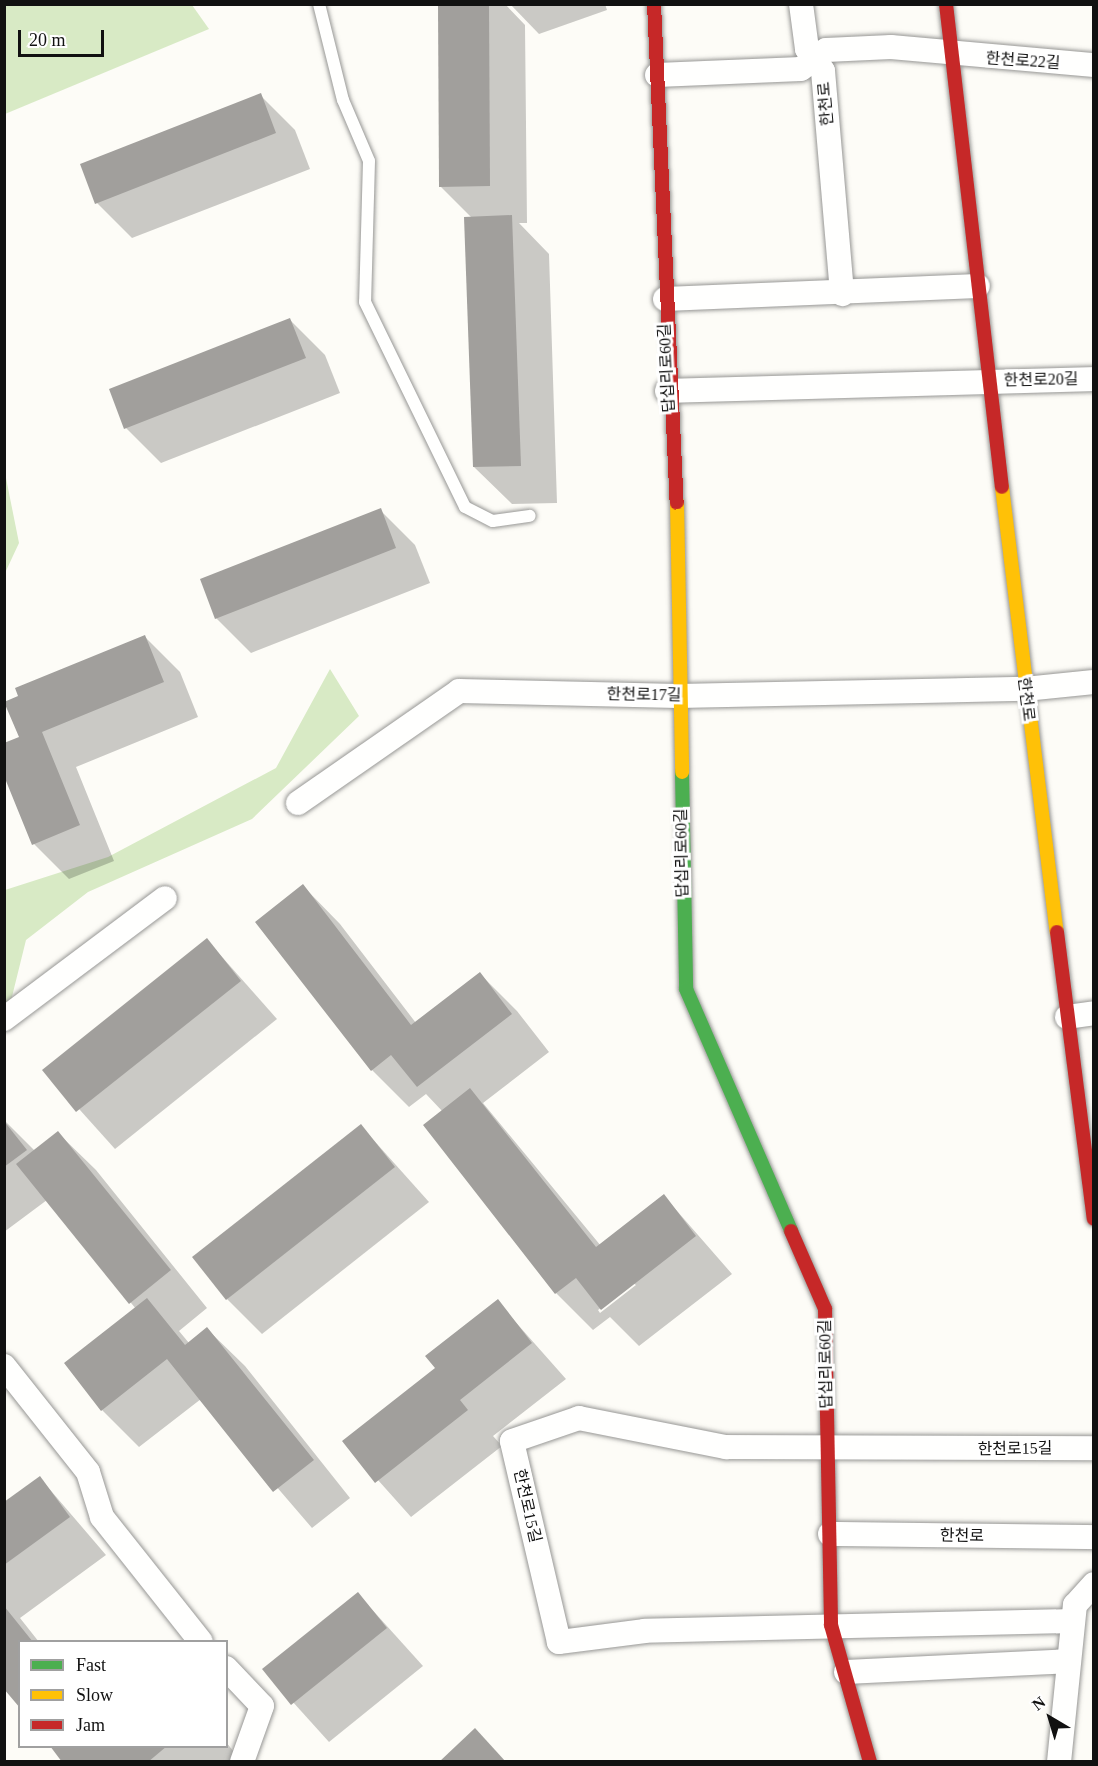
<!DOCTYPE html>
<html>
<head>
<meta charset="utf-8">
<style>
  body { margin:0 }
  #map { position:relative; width:1098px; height:1766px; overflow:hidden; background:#fdfcf7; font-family:"Times New Roman","Noto Sans KR",serif }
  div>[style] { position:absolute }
  .forest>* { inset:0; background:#d8eac5 }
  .shadow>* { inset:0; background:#0003 }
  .building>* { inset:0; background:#a19f9c }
  .roads { filter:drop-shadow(0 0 2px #979795) drop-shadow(0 0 2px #979795) }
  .lane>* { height:12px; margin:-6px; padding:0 6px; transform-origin:6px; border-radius:6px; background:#fffffe }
  .street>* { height:24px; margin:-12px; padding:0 12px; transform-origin:12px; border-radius:12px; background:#fffffe }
  .fast>* { height:14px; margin:-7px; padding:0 7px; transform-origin:7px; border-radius:7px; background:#4caf50 }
  .slow>* { height:14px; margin:-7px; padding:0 7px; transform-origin:7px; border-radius:7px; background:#ffc107 }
  .jam>* { height:14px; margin:-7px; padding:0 7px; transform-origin:7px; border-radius:7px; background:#c62828 }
  span { translate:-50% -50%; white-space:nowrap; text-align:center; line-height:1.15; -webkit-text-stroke:6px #fff; paint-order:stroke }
  .street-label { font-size:16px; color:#111 }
  .frame { position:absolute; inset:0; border:6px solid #111; pointer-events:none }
  .legend { position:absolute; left:18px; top:1640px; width:210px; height:108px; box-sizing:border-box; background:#fff; border:2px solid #a0a0a0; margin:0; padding:8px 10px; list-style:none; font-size:18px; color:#111 }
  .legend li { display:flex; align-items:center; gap:12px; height:30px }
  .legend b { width:30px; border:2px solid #a0a0a0 }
  .north { position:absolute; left:1020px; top:1688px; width:60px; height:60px; -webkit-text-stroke:4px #fff; paint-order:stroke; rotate:322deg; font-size:16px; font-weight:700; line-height:24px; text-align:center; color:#111 }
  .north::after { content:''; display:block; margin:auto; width:21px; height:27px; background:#111; clip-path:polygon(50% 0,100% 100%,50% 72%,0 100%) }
  .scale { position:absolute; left:18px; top:30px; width:86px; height:27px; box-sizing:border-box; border:3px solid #111; border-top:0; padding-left:8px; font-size:18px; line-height:21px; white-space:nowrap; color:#111; -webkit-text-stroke:4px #fff; paint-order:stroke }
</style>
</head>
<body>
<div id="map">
  <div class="forest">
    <div style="clip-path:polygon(5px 4px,192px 5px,209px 29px,5px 114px)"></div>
    <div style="clip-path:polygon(4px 468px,19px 543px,5px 573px,4px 573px)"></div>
    <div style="clip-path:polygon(330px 669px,359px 716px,252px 819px,88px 892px,26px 940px,5px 1025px,5px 890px,108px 857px,276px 768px)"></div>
  </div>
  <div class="shadow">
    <div style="clip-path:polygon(440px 4px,505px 4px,525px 25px,527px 223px,519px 223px,549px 254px,557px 503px,512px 504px,474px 467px,472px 218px,441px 187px)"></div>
    <div style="clip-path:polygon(510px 4px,605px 4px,607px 10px,539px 34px)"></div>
    <div style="clip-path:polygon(260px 95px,295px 130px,310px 169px,132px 238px,97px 203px)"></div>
    <div style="clip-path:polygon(290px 320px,325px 355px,340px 393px,161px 463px,126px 428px)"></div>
    <div style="clip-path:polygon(380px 510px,415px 545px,430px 583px,251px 653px,216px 618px)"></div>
    <div style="clip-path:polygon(145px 637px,180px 672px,198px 717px,76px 767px,114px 861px,69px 879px,34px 844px,4px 772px,21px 738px)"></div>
    <div style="clip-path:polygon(evenodd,303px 886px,340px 924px,416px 1023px,480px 974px,517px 1011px,549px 1052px,483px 1103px,601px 1246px,664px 1196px,732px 1274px,639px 1346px,610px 1317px,593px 1330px,556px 1293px,443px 1112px,426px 1094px,409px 1107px,372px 1070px,303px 886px,633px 1283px,636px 1285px,600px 1313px,598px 1310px,633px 1283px)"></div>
    <div style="clip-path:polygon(207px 940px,277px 1019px,115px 1149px,44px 1070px)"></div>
    <div style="clip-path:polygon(4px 1120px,35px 1151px,58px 1133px,96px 1170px,207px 1308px,179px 1331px,189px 1343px,207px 1329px,245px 1366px,350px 1498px,312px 1528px,201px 1399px,139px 1447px,102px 1410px,136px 1309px,47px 1200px,4px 1232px)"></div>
    <div style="clip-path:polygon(361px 1126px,429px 1202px,262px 1334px,227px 1299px)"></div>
    <div style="clip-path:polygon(497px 1301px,566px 1379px,493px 1436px,502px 1446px,411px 1517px,344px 1442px,437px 1369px)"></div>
    <div style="clip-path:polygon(40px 1478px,106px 1555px,20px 1618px,39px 1642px,20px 1642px,4px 1686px,4px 1504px)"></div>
    <div style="clip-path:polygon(358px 1594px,423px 1666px,329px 1742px,264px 1670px)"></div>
    <div style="clip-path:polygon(226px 1742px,238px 1757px,232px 1762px,64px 1762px,52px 1746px,226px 1746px)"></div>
  </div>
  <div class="building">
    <div style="clip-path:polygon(438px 4px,489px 4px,490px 186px,439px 187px)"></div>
    <div style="clip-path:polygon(261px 93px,276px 133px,95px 204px,80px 164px)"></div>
    <div style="clip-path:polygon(512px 215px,521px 466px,473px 467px,464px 217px)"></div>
    <div style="clip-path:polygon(290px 318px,306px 358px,124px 429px,109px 389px)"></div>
    <div style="clip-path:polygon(381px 508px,396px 548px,215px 619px,200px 579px)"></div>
    <div style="clip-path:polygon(145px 635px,164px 682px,42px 732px,80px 825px,32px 845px,4px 776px,4px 743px,19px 737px,4px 702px,18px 696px,15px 688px)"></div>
    <div style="clip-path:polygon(303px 884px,411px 1025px,480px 972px,512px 1014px,417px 1087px,391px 1055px,371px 1071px,255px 922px)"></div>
    <div style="clip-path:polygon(207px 938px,241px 981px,76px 1112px,42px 1070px)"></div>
    <div style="clip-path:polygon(470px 1088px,596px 1247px,664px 1194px,696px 1236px,601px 1310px,576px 1278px,555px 1294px,423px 1125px)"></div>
    <div style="clip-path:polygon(4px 1121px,27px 1150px,4px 1167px)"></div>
    <div style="clip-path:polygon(361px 1124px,395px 1167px,226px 1300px,192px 1257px)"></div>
    <div style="clip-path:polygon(58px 1131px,171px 1270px,129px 1304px,16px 1164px)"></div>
    <div style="clip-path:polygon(147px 1298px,185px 1345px,207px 1327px,314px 1460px,273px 1492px,167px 1359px,101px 1411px,64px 1363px)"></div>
    <div style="clip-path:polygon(498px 1299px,532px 1343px,460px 1400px,468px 1410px,375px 1483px,342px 1441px,435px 1368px,425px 1356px)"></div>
    <div style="clip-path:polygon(40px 1476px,70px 1517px,4px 1565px,4px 1502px)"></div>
    <div style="clip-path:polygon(358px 1592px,387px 1628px,291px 1705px,262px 1669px)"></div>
    <div style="clip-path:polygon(4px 1606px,33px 1642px,20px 1642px,20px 1708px,4px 1689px)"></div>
    <div style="clip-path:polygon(475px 1728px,506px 1762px,439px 1762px)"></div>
    <div style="clip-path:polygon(50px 1746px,167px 1746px,148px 1762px,62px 1762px)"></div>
  </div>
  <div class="roads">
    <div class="lane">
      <div style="left:319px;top:4px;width:99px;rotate:76deg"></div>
      <div style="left:343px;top:100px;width:66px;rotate:66.9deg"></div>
      <div style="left:369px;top:161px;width:141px;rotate:91.6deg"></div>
      <div style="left:365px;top:302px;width:228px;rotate:64deg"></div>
      <div style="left:465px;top:507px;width:31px;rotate:27deg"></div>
      <div style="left:493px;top:521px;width:37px;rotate:-8deg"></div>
    </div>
    <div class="street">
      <div style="left:801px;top:4px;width:45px;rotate:82.4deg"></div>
      <div style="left:807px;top:49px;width:27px;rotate:54deg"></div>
      <div style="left:823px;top:71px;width:224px;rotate:85.1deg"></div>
      <div style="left:657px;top:75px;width:144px;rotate:-2.4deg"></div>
      <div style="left:801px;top:69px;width:31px;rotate:-37deg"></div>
      <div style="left:826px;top:50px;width:65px;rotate:-2.6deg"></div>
      <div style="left:891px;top:47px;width:204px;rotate:5.1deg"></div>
      <div style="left:665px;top:299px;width:313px;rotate:-2.4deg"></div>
      <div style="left:667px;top:391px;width:427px;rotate:-1.6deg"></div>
      <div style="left:298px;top:803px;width:196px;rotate:-34.8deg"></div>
      <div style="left:459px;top:691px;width:219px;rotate:1.3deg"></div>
      <div style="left:678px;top:696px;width:347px;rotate:-1.2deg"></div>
      <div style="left:1025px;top:689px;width:69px;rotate:-5.8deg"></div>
      <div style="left:1067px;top:1017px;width:27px;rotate:-8deg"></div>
      <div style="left:4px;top:1019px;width:201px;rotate:-36.9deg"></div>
      <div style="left:4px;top:1366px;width:135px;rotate:51.6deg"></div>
      <div style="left:88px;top:1472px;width:47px;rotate:72.7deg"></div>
      <div style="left:102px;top:1517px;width:159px;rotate:51.6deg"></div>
      <div style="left:830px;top:1534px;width:264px;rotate:0.7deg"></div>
      <div style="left:1073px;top:1621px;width:428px;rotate:178.7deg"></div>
      <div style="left:645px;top:1631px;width:87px;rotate:172.7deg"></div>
      <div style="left:559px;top:1642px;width:206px;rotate:-103.2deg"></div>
      <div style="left:512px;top:1441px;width:71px;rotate:-18.9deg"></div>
      <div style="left:579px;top:1418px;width:150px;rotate:11.2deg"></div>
      <div style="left:726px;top:1447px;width:368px;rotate:0.2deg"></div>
      <div style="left:226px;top:1668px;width:52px;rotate:46.5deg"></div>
      <div style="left:262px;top:1706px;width:59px;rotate:109.7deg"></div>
      <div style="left:846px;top:1672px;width:223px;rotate:-2.8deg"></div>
      <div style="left:1059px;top:1762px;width:158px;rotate:-84.2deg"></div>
      <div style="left:1075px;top:1605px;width:28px;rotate:-48deg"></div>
    </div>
    <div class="fast">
      <div style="left:682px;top:772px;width:217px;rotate:88.9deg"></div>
      <div style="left:686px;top:989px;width:264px;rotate:66.5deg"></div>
    </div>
    <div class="slow">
      <div style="left:1002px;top:487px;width:448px;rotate:83deg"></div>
      <div style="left:677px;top:502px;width:270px;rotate:88.9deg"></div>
    </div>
    <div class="jam">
      <div style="left:654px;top:4px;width:499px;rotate:87.4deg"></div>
      <div style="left:946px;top:4px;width:486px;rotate:83.4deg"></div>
      <div style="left:1057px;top:932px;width:289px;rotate:82.7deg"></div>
      <div style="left:791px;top:1231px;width:85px;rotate:66.4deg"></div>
      <div style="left:825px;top:1309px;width:316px;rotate:88.9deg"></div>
      <div style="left:831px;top:1625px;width:142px;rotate:74.1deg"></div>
    </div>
  </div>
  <div class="street-label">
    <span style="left:1023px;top:61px;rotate:4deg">한천로22길</span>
    <span style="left:826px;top:104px;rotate:-95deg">한천로</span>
    <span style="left:667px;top:368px;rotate:-93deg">답십리로60길</span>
    <span style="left:1041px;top:380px;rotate:-1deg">한천로20길</span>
    <span style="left:644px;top:695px;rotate:1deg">한천로17길</span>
    <span style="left:1026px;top:699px;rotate:83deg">한천로</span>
    <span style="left:682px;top:853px;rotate:-91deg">답십리로60길</span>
    <span style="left:826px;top:1364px;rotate:-91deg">답십리로60길</span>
    <span style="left:1015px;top:1449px;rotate:-1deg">한천로15길</span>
    <span style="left:527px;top:1506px;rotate:77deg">한천로15길</span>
    <span style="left:962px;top:1536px;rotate:1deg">한천로</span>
  </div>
  <div class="frame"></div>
  <ul class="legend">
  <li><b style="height:8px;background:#4caf50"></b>Fast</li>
  <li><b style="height:8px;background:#ffc107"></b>Slow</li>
  <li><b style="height:8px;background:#c62828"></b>Jam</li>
  </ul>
  <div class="north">N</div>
  <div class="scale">20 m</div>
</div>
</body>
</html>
